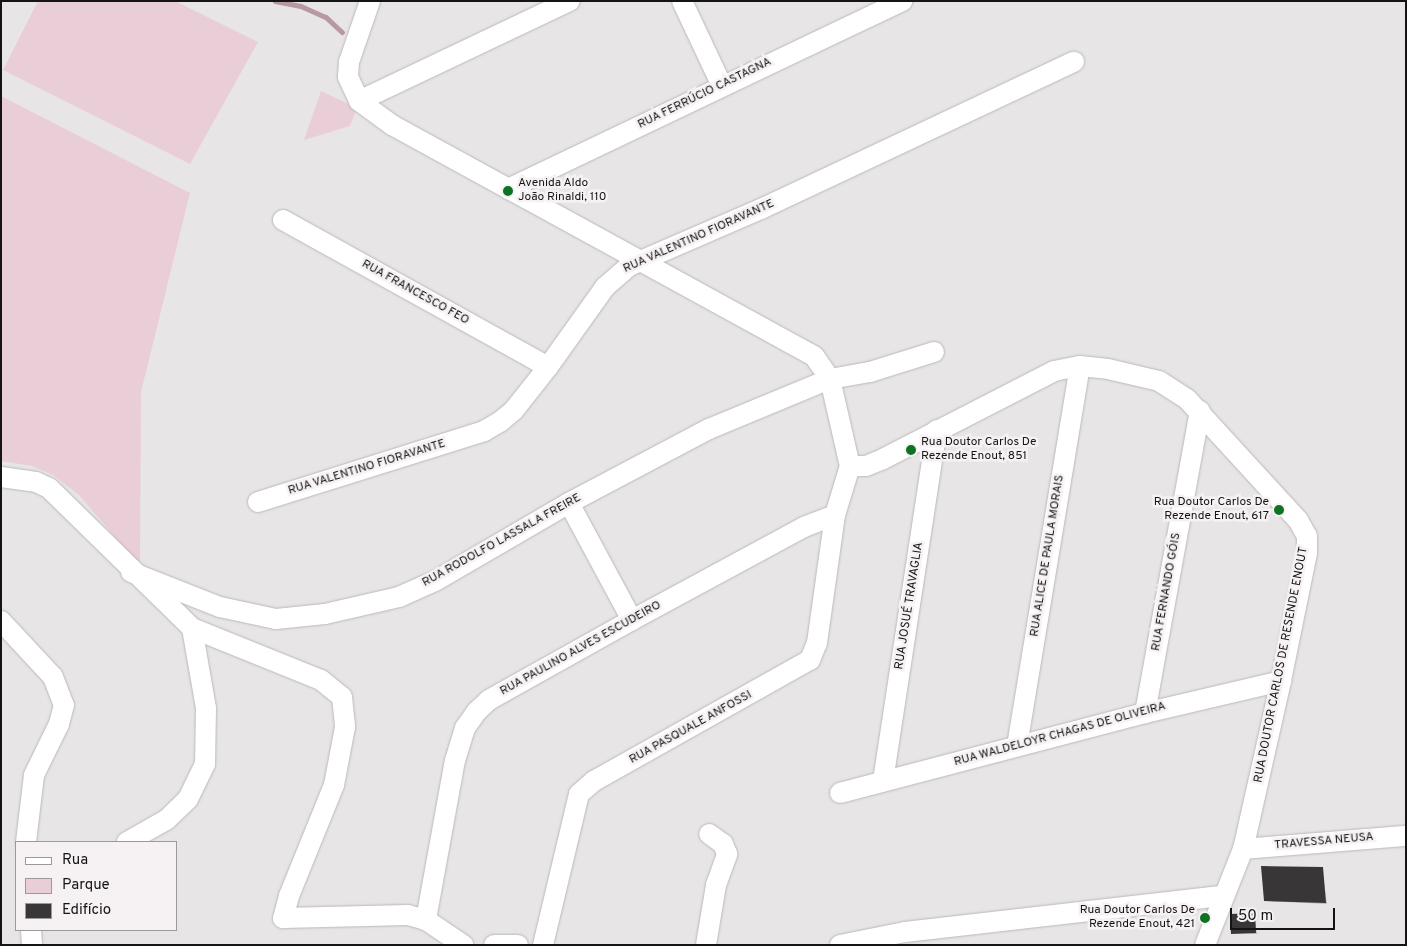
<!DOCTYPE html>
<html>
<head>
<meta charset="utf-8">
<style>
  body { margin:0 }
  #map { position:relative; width:1407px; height:946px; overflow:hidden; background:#e8e5e6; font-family:Overpass,sans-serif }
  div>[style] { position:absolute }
  .green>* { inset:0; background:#eaced7 }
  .shadow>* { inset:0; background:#0003 }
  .stream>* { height:4.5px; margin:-2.25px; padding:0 2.25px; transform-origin:2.25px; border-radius:2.25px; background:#b898a3 }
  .building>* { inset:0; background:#393637 }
  .roads { filter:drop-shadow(0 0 1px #bbb8b9) drop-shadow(0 0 1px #bbb8b9) }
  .minor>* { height:20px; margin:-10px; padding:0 10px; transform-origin:10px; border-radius:10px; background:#fff }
  .dots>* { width:14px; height:14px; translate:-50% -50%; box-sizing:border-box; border:2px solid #f6f2f3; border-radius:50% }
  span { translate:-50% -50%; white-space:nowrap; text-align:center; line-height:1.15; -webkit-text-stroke:5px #f6f2f3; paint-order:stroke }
  .street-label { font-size:12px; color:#151414 }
  .poi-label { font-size:12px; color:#151414 }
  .left { translate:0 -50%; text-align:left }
  .right { translate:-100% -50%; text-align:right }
  .frame { position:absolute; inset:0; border:2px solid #151414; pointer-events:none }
  .legend { position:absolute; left:15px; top:841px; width:162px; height:90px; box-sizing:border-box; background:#f6f2f3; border:1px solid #9c999a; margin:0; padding:6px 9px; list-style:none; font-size:15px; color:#151414 }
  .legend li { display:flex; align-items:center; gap:10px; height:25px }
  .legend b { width:25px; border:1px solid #9c999a }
  .scale { position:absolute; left:1230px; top:908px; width:105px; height:22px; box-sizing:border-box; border:2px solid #151414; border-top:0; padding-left:6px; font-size:15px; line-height:18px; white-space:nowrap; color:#151414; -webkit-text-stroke:4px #f6f2f3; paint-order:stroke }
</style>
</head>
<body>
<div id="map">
  <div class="green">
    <div style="clip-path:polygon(38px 1px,175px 1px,258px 42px,190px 164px,3px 70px)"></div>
    <div style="clip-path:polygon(321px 91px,357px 108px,350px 126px,304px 140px)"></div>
    <div style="clip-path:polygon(1px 96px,190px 193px,141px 392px,140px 566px,79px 495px,53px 475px,32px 466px,1px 461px)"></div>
  </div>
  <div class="shadow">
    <div style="clip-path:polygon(1322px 868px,1327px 904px,1265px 901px)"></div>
    <div style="clip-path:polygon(1254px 914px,1257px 934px,1232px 933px)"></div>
  </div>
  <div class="stream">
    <div style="left:275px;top:1px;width:26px;rotate:11deg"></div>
    <div style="left:301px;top:6px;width:27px;rotate:24deg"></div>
    <div style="left:326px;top:17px;width:22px;rotate:43deg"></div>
  </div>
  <div class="building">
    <div style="clip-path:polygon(1261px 866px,1323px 867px,1326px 903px,1264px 901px)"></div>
    <div style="clip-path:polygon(1255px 913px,1256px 933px,1231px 934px,1230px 914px)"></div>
  </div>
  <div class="roads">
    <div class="minor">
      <div style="left:370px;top:1px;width:65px;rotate:109deg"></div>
      <div style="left:349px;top:62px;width:15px;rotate:94deg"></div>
      <div style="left:348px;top:77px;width:26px;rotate:65deg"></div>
      <div style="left:359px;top:101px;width:41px;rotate:36deg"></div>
      <div style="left:392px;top:125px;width:481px;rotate:28.7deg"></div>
      <div style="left:814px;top:356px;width:28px;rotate:55deg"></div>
      <div style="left:830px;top:379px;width:89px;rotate:77.1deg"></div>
      <div style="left:850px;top:466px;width:51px;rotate:107deg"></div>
      <div style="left:835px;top:515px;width:33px;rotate:159deg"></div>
      <div style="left:804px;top:527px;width:196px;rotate:151.6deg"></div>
      <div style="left:632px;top:620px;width:164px;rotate:150.8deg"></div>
      <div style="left:489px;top:700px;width:16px;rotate:137deg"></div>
      <div style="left:477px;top:711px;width:21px;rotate:125deg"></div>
      <div style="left:465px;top:728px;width:34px;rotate:107deg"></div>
      <div style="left:455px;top:760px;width:163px;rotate:100.3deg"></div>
      <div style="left:682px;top:1px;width:94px;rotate:64.8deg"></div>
      <div style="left:359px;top:101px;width:233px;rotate:-25.4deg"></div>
      <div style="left:508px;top:189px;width:437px;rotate:-25.5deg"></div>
      <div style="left:283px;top:220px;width:303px;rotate:29deg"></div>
      <div style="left:850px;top:466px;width:16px"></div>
      <div style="left:866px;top:466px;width:18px;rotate:-22deg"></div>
      <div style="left:883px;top:459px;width:192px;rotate:-27.2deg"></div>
      <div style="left:1054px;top:371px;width:26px;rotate:-11deg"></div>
      <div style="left:1080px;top:366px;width:28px;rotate:6deg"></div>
      <div style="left:1108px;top:369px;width:52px;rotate:13.2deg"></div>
      <div style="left:1159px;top:381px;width:33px;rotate:33deg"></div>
      <div style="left:1187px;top:399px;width:164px;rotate:47.5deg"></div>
      <div style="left:1298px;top:520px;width:18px;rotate:61deg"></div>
      <div style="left:1307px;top:536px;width:17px;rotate:90deg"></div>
      <div style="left:1307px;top:553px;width:131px;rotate:101.5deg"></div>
      <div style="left:1281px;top:681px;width:172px;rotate:102.7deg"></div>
      <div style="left:1243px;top:849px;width:103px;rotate:111.6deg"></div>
      <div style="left:1px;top:477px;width:35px;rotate:8deg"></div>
      <div style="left:36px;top:482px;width:14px;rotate:25deg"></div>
      <div style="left:49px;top:488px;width:200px;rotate:44.4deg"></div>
      <div style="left:192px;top:628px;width:81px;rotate:80.1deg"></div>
      <div style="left:206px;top:708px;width:56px;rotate:91deg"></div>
      <div style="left:205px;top:764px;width:39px;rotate:116deg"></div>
      <div style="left:188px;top:799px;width:30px;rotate:136deg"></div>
      <div style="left:166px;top:820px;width:45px;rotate:150.6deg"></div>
      <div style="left:258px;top:502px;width:237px;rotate:-17.4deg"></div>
      <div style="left:484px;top:431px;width:20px;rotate:-30deg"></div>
      <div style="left:501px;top:421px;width:17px;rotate:-40deg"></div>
      <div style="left:514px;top:410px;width:55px;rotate:-51.7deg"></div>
      <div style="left:548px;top:367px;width:98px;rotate:-54.5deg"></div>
      <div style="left:605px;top:287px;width:32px;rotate:-41deg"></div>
      <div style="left:629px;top:266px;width:144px;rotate:-23.4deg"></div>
      <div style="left:761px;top:209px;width:346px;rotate:-25.2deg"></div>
      <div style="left:569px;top:503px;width:133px;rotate:61.7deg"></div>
      <div style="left:131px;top:572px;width:96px;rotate:21.5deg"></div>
      <div style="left:220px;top:607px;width:57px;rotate:12.1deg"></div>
      <div style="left:276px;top:619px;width:49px;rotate:-5.8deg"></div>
      <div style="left:325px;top:614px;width:76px;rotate:-12.9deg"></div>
      <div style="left:399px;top:597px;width:39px;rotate:-24deg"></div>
      <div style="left:435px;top:581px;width:155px;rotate:-30.2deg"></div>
      <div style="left:569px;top:503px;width:158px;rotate:-27.9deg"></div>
      <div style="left:709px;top:429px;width:131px;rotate:-22.5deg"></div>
      <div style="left:830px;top:379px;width:41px;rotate:-9.9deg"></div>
      <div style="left:870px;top:372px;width:67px;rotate:-17.4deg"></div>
      <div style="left:1px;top:621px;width:76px;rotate:47.1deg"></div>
      <div style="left:53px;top:677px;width:30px;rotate:69deg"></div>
      <div style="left:64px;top:705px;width:20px;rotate:105deg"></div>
      <div style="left:59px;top:724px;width:57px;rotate:116.1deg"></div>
      <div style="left:34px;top:775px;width:67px;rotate:96.8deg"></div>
      <div style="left:192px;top:628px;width:139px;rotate:22deg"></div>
      <div style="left:321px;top:680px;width:27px;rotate:39deg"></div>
      <div style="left:342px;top:697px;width:30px;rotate:84deg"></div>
      <div style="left:345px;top:727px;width:59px;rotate:100.7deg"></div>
      <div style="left:334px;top:785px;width:120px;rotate:112.1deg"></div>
      <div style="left:289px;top:896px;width:23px;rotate:105deg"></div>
      <div style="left:283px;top:918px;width:125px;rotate:-1.4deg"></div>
      <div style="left:408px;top:915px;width:19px;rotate:16deg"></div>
      <div style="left:426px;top:920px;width:45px;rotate:34deg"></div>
      <div style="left:1145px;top:713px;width:307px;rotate:-79.7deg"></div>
      <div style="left:1017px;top:746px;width:385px;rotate:-80.6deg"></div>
      <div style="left:883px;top:781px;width:355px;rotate:-81.3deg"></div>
      <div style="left:840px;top:793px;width:315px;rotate:-14.7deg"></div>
      <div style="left:1145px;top:713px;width:140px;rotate:-13.2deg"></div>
      <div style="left:1243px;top:849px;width:164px;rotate:-4.6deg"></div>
      <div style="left:31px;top:930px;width:15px;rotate:86deg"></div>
      <div style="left:494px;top:945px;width:24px"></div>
      <div style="left:543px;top:945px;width:155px;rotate:-76.6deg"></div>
      <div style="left:579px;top:794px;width:20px;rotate:-41deg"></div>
      <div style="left:594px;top:781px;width:248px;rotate:-29.3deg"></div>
      <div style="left:810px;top:660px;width:18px;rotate:-68deg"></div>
      <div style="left:817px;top:643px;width:129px;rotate:-82deg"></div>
      <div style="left:706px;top:945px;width:61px;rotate:-80.5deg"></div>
      <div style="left:716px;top:885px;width:33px;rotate:-70deg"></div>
      <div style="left:727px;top:854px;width:11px;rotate:-112deg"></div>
      <div style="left:723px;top:844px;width:17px;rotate:-144deg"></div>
      <div style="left:840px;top:945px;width:66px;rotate:-11.3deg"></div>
      <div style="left:905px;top:932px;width:320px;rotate:-6.5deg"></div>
    </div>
  </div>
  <div class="dots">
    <div style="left:508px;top:191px;background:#0e7223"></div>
    <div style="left:911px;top:450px;background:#0e7223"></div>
    <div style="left:1279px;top:510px;background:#0e7223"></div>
    <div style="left:1205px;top:918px;background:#0e7223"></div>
  </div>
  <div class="street-label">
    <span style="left:705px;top:94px;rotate:-26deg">RUA FERRÚCIO CASTAGNA</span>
    <span style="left:699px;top:237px;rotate:-24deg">RUA VALENTINO FIORAVANTE</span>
    <span style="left:415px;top:293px;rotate:29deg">RUA FRANCESCO FEO</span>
    <span style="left:367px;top:468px;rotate:-17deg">RUA VALENTINO FIORAVANTE</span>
    <span style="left:502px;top:541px;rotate:-29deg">RUA RODOLFO LASSALA FREIRE</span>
    <span style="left:1048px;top:556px;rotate:-81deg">RUA ALICE DE PAULA MORAIS</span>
    <span style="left:1167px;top:592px;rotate:-80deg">RUA FERNANDO GÓIS</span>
    <span style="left:910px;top:606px;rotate:-81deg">RUA JOSUÉ TRAVAGLIA</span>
    <span style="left:581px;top:649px;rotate:-29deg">RUA PAULINO ALVES ESCUDEIRO</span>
    <span style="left:1282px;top:665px;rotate:-79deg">RUA DOUTOR CARLOS DE RESENDE ENOUT</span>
    <span style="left:691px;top:728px;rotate:-29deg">RUA PASQUALE ANFOSSI</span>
    <span style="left:1060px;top:735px;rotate:-15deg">RUA WALDELOYR CHAGAS DE OLIVEIRA</span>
    <span style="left:1324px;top:842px;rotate:-5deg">TRAVESSA NEUSA</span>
  </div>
  <div class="poi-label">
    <span class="left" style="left:518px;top:191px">Avenida Aldo<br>João Rinaldi, 110</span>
    <span class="left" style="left:921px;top:450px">Rua Doutor Carlos De<br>Rezende Enout, 851</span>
    <span class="right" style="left:1269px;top:510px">Rua Doutor Carlos De<br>Rezende Enout, 617</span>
    <span class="right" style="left:1195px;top:918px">Rua Doutor Carlos De<br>Rezende Enout, 421</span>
  </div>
  <div class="frame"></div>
  <ul class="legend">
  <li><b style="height:6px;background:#fff"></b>Rua</li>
  <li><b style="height:14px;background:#eaced7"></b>Parque</li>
  <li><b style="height:14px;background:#393637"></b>Edifício</li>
  </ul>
  <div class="scale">50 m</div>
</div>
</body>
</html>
